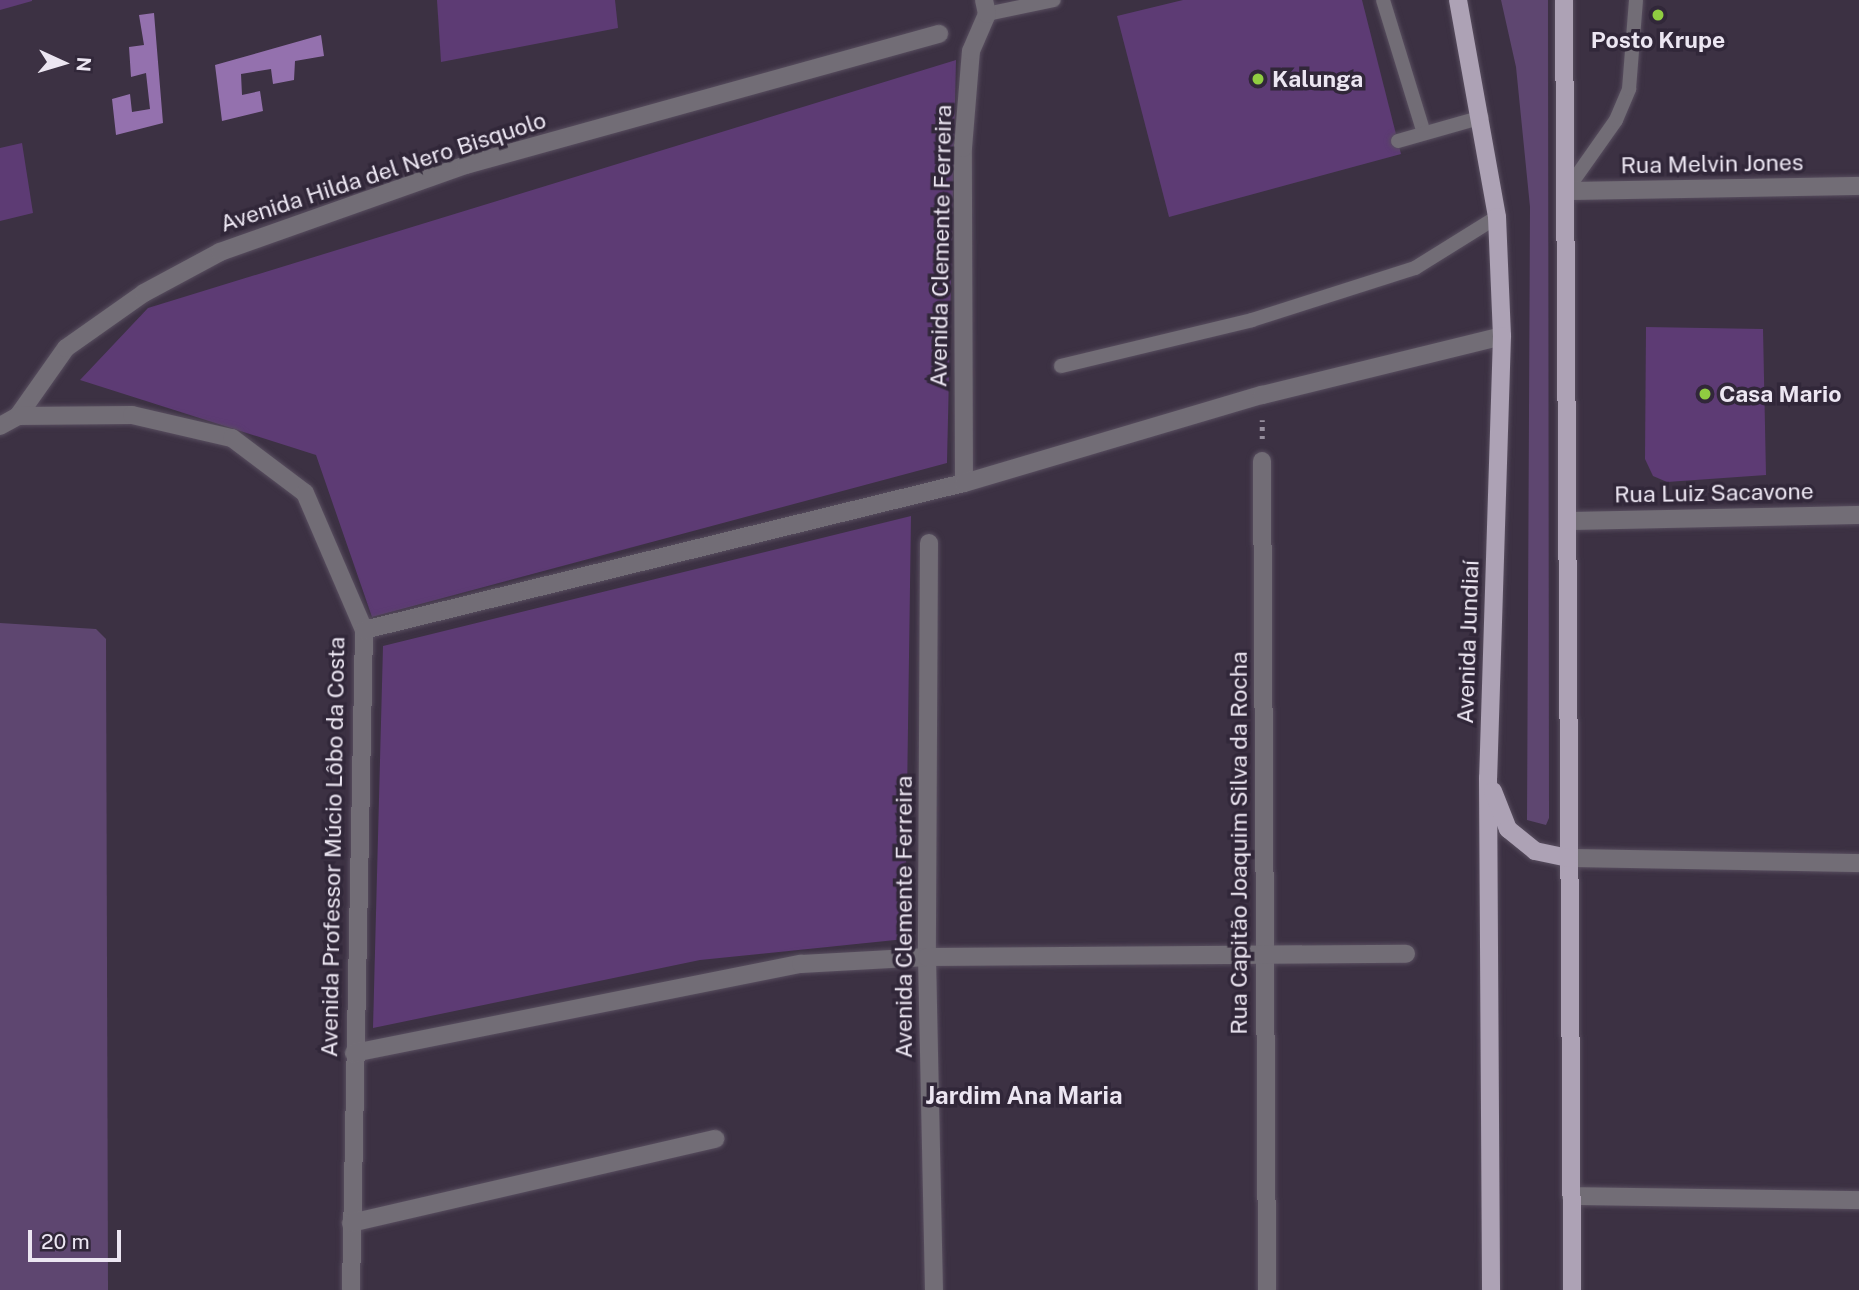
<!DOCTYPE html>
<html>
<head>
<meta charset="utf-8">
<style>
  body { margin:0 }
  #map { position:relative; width:1859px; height:1290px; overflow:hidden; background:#3c3143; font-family:"Public Sans",sans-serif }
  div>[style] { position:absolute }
  .green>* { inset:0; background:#5e4670 }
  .water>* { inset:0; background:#9471ae }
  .building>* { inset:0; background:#5d3b74 }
  .path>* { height:4.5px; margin-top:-2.25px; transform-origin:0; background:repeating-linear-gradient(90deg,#958d9c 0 3.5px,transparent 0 8.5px) }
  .roads { filter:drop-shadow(0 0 2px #584e5f) drop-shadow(0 0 2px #584e5f) }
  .lane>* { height:14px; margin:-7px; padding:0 7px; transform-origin:7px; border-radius:7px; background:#726d76 }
  .street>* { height:18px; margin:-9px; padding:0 9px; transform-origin:9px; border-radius:9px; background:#726d76 }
  .primary>* { height:18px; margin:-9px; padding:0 9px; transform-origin:9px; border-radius:9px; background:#ada2b5 }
  .dots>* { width:19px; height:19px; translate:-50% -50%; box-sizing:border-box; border:4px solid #312739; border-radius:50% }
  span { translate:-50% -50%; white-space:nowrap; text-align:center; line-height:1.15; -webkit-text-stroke:7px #312739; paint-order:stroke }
  .poi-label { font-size:23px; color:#ece6f2; font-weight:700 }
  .left { translate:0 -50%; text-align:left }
  .street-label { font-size:23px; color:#ece6f2 }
  .neighbourhood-label { font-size:24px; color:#ece6f2; font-weight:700 }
  .north { position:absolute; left:28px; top:28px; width:70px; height:70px; -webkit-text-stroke:5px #312739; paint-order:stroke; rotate:94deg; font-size:19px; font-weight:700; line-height:28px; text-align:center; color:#ece6f2 }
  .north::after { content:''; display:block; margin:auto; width:24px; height:32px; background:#ece6f2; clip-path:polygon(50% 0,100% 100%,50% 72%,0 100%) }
  .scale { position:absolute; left:28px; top:1230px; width:93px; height:32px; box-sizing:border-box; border:4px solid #ece6f2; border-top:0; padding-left:9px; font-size:21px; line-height:24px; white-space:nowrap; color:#ece6f2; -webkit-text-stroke:5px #312739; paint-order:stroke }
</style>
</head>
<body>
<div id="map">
  <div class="green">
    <div style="clip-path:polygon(1501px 0,1548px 0,1549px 818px,1546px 825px,1527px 820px,1530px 207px,1516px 67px)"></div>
    <div style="clip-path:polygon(0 623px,96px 629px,106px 639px,108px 1290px,0 1290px)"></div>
  </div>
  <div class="water">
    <div style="clip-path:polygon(154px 13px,163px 123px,116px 135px,112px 99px,130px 94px,132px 112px,150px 109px,146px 73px,131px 77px,129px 47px,144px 45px,139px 15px)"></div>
    <div style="clip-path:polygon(321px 35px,324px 56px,295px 61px,294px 80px,273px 84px,271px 69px,241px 74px,242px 95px,260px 91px,263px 111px,222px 121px,215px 65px)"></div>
  </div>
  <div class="building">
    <div style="clip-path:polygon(0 0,32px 0,32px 1px,0 10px)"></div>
    <div style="clip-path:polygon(437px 0,615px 0,618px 28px,441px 62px)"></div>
    <div style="clip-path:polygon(1183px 0,1362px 0,1401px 154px,1169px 217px,1117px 16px)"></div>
    <div style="clip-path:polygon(956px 60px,947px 463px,372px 617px,316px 455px,80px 380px,148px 308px)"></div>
    <div style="clip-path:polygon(22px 143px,33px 213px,0 221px,0 148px)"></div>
    <div style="clip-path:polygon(1646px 327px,1763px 329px,1766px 475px,1667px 482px,1653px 476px,1645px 459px)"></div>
    <div style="clip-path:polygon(911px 516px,905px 939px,700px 960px,373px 1028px,383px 646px)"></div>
  </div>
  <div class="path">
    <div style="left:1262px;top:439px;width:19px;rotate:-90deg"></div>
  </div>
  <div class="roads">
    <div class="lane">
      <div style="left:1383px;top:0;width:139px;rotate:72.9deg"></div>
      <div style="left:987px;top:14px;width:68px;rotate:-11.8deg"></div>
      <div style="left:1398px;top:141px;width:87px;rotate:-15.9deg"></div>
      <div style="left:1566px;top:191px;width:87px;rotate:-54.8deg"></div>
      <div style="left:1616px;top:120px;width:34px;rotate:-67deg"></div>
      <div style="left:1629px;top:89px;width:89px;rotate:-85.5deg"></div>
      <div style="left:1061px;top:366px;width:196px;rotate:-13.5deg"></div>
      <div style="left:1252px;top:320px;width:171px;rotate:-17.7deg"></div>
      <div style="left:1415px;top:268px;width:97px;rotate:-31.9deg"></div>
    </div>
    <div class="street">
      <div style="left:1566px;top:191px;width:293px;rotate:-1deg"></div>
      <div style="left:18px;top:416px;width:83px;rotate:-54.8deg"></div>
      <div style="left:66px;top:348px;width:95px;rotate:-35.2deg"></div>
      <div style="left:144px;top:293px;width:86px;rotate:-28.3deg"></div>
      <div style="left:220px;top:252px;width:261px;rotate:-19.5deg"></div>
      <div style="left:466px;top:165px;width:491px;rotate:-15.5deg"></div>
      <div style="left:0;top:426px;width:21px;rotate:-29deg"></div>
      <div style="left:18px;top:416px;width:114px;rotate:-0.5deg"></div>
      <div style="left:132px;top:415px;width:103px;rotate:13deg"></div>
      <div style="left:232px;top:438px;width:91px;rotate:37deg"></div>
      <div style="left:305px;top:493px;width:149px;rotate:66.7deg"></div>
      <div style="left:364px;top:630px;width:660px;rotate:91.13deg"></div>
      <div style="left:1262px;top:461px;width:829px;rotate:89.65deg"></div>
      <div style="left:964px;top:483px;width:335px;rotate:-90.2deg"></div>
      <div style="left:963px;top:148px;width:97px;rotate:-85.3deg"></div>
      <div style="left:971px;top:51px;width:40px;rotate:-66.6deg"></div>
      <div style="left:987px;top:14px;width:14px;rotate:-102deg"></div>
      <div style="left:1569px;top:521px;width:290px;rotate:-1.2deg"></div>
      <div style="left:929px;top:543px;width:414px;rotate:90.3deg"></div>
      <div style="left:927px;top:957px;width:333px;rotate:88.8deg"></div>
      <div style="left:364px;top:630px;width:618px;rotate:-13.77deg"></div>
      <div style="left:964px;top:483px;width:311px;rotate:-16.5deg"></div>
      <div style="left:1262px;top:395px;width:247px;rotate:-13.8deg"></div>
      <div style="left:1568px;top:858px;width:291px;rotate:1deg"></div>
      <div style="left:354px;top:1053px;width:456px;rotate:-11.3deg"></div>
      <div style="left:801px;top:964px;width:126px;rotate:-3.2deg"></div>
      <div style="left:927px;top:957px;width:479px;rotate:-0.4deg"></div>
      <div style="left:1571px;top:1196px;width:288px;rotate:0.8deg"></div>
      <div style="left:351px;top:1223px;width:374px;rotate:-13deg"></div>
    </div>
    <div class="primary">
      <div style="left:1458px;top:0;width:220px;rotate:79.8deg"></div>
      <div style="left:1497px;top:217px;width:119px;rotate:87.6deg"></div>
      <div style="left:1502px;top:336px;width:442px;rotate:91.8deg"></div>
      <div style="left:1488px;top:778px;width:512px;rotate:89.66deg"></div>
      <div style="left:1564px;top:0;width:1290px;rotate:89.64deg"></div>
      <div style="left:1493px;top:791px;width:41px;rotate:68.5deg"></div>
      <div style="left:1508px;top:829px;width:35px;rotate:39deg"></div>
      <div style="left:1535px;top:851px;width:34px;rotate:12deg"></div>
    </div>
  </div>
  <div class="dots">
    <div style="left:1658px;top:15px;background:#90cd41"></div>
    <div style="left:1258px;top:79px;background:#90cd41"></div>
    <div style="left:1705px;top:394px;background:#90cd41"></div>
  </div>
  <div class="poi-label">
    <span style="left:1658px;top:40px">Posto Krupe</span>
    <span class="left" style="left:1272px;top:79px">Kalunga</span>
    <span class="left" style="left:1719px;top:394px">Casa Mario</span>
  </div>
  <div class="street-label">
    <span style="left:1712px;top:164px;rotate:-1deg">Rua Melvin Jones</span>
    <span style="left:383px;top:172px;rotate:-18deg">Avenida Hilda del Nero Bisquolo</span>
    <span style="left:941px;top:246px;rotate:-89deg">Avenida Clemente Ferreira</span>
    <span style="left:1714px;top:493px;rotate:-1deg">Rua Luiz Sacavone</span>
    <span style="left:1468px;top:642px;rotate:-88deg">Avenida Jundiaí</span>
    <span style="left:1239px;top:843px;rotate:-90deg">Rua Capitão Joaquim Silva da Rocha</span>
    <span style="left:333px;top:847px;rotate:-89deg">Avenida Professor Múcio Lôbo da Costa</span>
    <span style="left:904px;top:917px;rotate:-90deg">Avenida Clemente Ferreira</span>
  </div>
  <div class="neighbourhood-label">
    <span style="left:1024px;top:1096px">Jardim Ana Maria</span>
  </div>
  <div class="north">N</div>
  <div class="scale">20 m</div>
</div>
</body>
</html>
